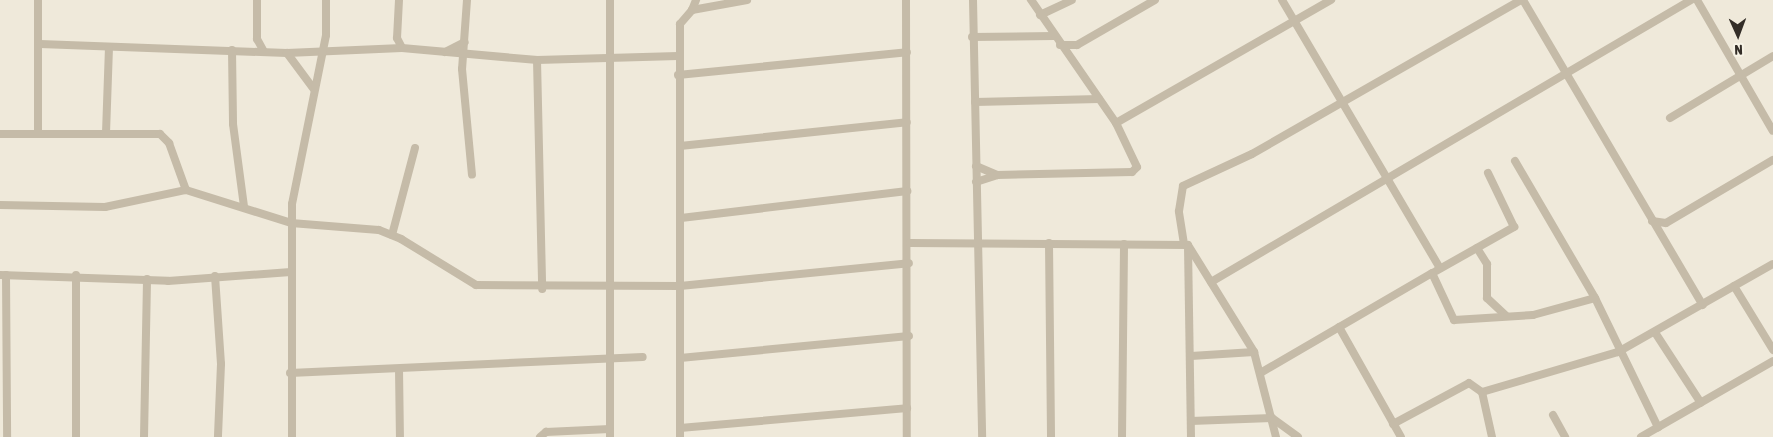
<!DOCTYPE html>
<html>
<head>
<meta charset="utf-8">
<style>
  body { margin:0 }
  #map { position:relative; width:1773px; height:437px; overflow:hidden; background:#efe9da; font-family:"Asap Condensed",sans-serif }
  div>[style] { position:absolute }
  .minor>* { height:8px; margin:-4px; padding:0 4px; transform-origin:4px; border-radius:4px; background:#c5bba8 }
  span { translate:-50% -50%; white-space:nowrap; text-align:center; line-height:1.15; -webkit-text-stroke:4.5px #f7f3e6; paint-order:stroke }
  .north { position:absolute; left:1713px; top:10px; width:50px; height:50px; -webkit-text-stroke:4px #f7f3e6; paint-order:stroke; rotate:178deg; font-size:14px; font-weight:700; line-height:20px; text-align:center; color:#332d27 }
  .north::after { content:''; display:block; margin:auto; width:18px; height:22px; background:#332d27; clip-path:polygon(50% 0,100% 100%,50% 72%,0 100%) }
</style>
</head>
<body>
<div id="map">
  <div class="minor">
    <div style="left:38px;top:0;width:134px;rotate:90deg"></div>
    <div style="left:257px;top:0;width:39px;rotate:90deg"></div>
    <div style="left:257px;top:39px;width:13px;rotate:61deg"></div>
    <div style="left:399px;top:0;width:38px;rotate:93deg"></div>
    <div style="left:397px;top:38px;width:11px;rotate:63deg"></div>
    <div style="left:467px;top:0;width:69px;rotate:94.1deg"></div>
    <div style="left:462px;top:69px;width:106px;rotate:84.6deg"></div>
    <div style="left:610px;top:0;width:437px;rotate:90deg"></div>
    <div style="left:906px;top:0;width:437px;rotate:89.9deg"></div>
    <div style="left:973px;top:0;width:437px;rotate:88.8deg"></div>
    <div style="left:1282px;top:0;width:311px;rotate:59.5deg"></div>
    <div style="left:1523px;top:0;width:354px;rotate:59.5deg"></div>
    <div style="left:1697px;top:0;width:151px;rotate:59.9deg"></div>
    <div style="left:692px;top:10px;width:11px;rotate:-68deg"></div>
    <div style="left:1040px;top:15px;width:35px;rotate:-25deg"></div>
    <div style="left:972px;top:37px;width:82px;rotate:-0.7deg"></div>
    <div style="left:40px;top:44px;width:247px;rotate:2.1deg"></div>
    <div style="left:287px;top:53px;width:115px;rotate:-2.5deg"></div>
    <div style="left:402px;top:48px;width:136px;rotate:5.1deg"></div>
    <div style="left:537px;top:60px;width:141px;rotate:-1.6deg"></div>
    <div style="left:1060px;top:45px;width:17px"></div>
    <div style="left:1077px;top:45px;width:90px;rotate:-30deg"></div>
    <div style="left:232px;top:50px;width:74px;rotate:89.2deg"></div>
    <div style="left:233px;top:124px;width:83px;rotate:82.4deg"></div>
    <div style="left:445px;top:52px;width:22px;rotate:-27deg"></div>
    <div style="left:287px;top:53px;width:44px;rotate:53.4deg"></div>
    <div style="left:537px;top:60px;width:229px;rotate:88.7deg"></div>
    <div style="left:678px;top:75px;width:230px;rotate:-5.7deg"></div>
    <div style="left:975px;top:102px;width:124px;rotate:-1.4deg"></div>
    <div style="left:1670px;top:118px;width:120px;rotate:-31deg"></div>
    <div style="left:1116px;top:123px;width:248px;rotate:-29.8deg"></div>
    <div style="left:106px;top:133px;width:85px;rotate:-88deg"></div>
    <div style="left:0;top:134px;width:160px"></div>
    <div style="left:160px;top:134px;width:13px;rotate:45deg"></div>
    <div style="left:169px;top:143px;width:50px;rotate:70.1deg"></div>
    <div style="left:186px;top:190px;width:110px;rotate:17.4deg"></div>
    <div style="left:291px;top:223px;width:88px;rotate:4.5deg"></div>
    <div style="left:379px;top:230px;width:24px;rotate:22deg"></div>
    <div style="left:401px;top:239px;width:88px;rotate:31.5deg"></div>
    <div style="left:476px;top:285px;width:204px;rotate:0.3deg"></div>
    <div style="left:680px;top:286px;width:230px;rotate:-5.7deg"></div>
    <div style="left:680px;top:146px;width:228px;rotate:-6deg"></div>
    <div style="left:1515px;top:161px;width:159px;rotate:59.7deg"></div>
    <div style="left:1595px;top:298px;width:144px;rotate:64deg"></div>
    <div style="left:976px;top:166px;width:23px;rotate:23deg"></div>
    <div style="left:976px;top:182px;width:22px;rotate:-18deg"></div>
    <div style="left:997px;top:175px;width:135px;rotate:-1.3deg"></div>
    <div style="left:1132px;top:172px;width:7px;rotate:-45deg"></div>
    <div style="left:1137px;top:167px;width:49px;rotate:-115.5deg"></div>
    <div style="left:1116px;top:123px;width:150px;rotate:-124.6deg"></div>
    <div style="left:0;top:205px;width:105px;rotate:1.1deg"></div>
    <div style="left:105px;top:207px;width:83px;rotate:-11.9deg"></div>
    <div style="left:681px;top:218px;width:228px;rotate:-6.8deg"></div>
    <div style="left:1652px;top:221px;width:14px;rotate:8deg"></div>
    <div style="left:1666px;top:223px;width:124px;rotate:-30.5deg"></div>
    <div style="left:392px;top:235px;width:90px;rotate:-75.2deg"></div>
    <div style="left:910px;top:243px;width:278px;rotate:0.4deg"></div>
    <div style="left:1188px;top:245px;width:126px;rotate:58.3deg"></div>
    <div style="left:1254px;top:352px;width:88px;rotate:75.5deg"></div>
    <div style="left:1049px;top:243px;width:194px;rotate:89.4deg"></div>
    <div style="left:1184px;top:244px;width:33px;rotate:-99deg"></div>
    <div style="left:1179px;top:211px;width:25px;rotate:-81deg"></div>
    <div style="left:1183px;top:186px;width:76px;rotate:-24.9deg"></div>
    <div style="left:1252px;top:154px;width:310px;rotate:-29.8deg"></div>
    <div style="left:1188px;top:247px;width:190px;rotate:89.1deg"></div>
    <div style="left:1477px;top:248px;width:19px;rotate:58deg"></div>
    <div style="left:1487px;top:264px;width:34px;rotate:90deg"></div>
    <div style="left:1487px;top:298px;width:26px;rotate:43deg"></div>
    <div style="left:1436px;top:271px;width:90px;rotate:-29.4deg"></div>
    <div style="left:1514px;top:227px;width:60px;rotate:-115.7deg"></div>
    <div style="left:0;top:275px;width:168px;rotate:2deg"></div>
    <div style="left:168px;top:281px;width:123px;rotate:-4.2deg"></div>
    <div style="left:6px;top:275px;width:162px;rotate:89.6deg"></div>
    <div style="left:215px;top:276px;width:88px;rotate:86.1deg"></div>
    <div style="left:221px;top:364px;width:73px;rotate:92.4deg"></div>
    <div style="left:1211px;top:282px;width:557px;rotate:-30.43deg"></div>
    <div style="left:1734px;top:286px;width:75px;rotate:58.6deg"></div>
    <div style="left:1339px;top:327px;width:126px;rotate:60.6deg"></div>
    <div style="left:1656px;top:334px;width:82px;rotate:56.9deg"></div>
    <div style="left:1191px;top:356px;width:63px;rotate:-3.6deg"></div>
    <div style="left:680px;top:358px;width:230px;rotate:-5.5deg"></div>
    <div style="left:399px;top:369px;width:68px;rotate:89.2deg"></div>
    <div style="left:1262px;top:372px;width:197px;rotate:-30.2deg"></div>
    <div style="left:1432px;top:273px;width:52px;rotate:64.9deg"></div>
    <div style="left:1454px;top:320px;width:79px;rotate:-3.6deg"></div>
    <div style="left:1533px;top:315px;width:64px;rotate:-15.3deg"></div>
    <div style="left:290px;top:373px;width:353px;rotate:-2.6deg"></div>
    <div style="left:1482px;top:392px;width:142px;rotate:-16.4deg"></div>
    <div style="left:1618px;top:352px;width:178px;rotate:-29.6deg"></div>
    <div style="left:1553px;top:415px;width:25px;rotate:61deg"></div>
    <div style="left:1191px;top:421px;width:81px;rotate:-2.1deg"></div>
    <div style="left:1272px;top:418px;width:32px;rotate:36deg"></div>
    <div style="left:1393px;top:424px;width:86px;rotate:-28.3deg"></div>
    <div style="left:1469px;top:383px;width:16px;rotate:35deg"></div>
    <div style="left:1482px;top:392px;width:46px;rotate:77.5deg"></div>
    <div style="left:680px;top:428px;width:228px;rotate:-5deg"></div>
    <div style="left:76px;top:437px;width:162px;rotate:-90deg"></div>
    <div style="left:144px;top:437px;width:158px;rotate:-88.9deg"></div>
    <div style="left:292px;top:437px;width:233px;rotate:-90deg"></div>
    <div style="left:292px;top:204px;width:172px;rotate:-78.6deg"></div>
    <div style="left:326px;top:35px;width:35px;rotate:-90deg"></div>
    <div style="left:540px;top:437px;width:8px;rotate:-40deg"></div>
    <div style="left:546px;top:432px;width:64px;rotate:-2.7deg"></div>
    <div style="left:680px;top:437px;width:413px;rotate:-90deg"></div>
    <div style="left:680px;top:24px;width:18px;rotate:-49deg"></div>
    <div style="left:692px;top:10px;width:56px;rotate:-10.3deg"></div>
    <div style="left:1122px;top:437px;width:193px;rotate:-89.4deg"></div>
    <div style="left:1641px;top:437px;width:152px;rotate:-29.9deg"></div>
  </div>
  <div class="north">N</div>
</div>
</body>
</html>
